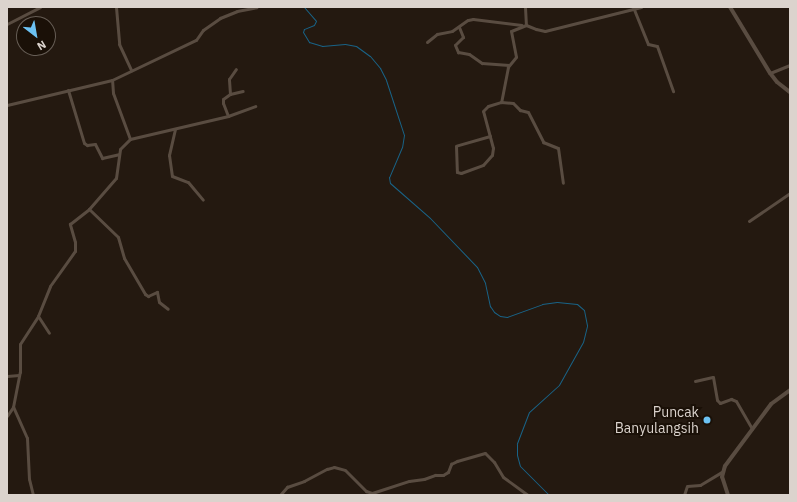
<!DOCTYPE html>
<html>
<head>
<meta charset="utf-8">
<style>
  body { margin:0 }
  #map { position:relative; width:797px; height:502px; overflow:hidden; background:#241910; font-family:"IBM Plex Sans",sans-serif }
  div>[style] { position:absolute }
  .stream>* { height:1px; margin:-0.5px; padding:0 0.5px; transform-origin:0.5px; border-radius:0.5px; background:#196387 }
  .minor>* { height:3px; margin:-1.5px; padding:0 1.5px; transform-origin:1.5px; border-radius:1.5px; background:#594c41 }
  .tertiary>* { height:4px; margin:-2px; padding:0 2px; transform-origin:2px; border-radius:2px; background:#594c41 }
  .dots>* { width:11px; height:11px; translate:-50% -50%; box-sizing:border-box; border:2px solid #1a1007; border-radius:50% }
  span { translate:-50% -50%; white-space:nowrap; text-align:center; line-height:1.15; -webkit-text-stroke:4px #1a1007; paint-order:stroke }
  .poi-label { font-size:14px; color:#dbd3cd }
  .right { translate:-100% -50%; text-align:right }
  .frame { position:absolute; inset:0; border:8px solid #dbd3cd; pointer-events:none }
  .north { position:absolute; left:16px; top:16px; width:40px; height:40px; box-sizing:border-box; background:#1a1007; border:1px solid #675e56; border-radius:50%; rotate:149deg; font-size:11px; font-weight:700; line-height:16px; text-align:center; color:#dbd3cd }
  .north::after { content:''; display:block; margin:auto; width:14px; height:18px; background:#6cc2f3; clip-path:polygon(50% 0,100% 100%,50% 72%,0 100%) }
</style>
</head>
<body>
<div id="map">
  <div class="stream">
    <div style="left:304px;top:7px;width:18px;rotate:49deg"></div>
    <div style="left:316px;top:21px;width:4px;rotate:117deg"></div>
    <div style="left:314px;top:25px;width:11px;rotate:158deg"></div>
    <div style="left:304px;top:29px;width:3px;rotate:108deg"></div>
    <div style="left:303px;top:32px;width:12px;rotate:59deg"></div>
    <div style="left:309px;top:42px;width:14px;rotate:17deg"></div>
    <div style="left:322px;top:46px;width:23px;rotate:-5deg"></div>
    <div style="left:345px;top:44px;width:11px;rotate:10deg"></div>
    <div style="left:356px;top:46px;width:17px;rotate:36deg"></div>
    <div style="left:370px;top:56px;width:16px;rotate:50deg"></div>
    <div style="left:380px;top:68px;width:13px;rotate:63deg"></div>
    <div style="left:386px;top:80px;width:58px;rotate:71.9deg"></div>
    <div style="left:404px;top:135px;width:12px;rotate:99deg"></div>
    <div style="left:402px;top:147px;width:33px;rotate:113deg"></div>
    <div style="left:389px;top:177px;width:6px;rotate:81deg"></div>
    <div style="left:390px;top:183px;width:53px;rotate:41.2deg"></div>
    <div style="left:430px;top:218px;width:68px;rotate:46.2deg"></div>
    <div style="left:477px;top:267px;width:18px;rotate:63deg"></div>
    <div style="left:485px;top:283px;width:24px;rotate:78deg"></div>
    <div style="left:490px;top:306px;width:7px;rotate:56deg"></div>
    <div style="left:494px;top:312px;width:7px;rotate:34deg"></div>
    <div style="left:500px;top:316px;width:7px;rotate:8deg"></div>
    <div style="left:507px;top:317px;width:37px;rotate:-20deg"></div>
    <div style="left:542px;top:304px;width:15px;rotate:-8deg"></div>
    <div style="left:557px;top:302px;width:20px;rotate:6deg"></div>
    <div style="left:577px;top:304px;width:9px;rotate:41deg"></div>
    <div style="left:584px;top:310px;width:16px;rotate:79deg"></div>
    <div style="left:587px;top:326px;width:16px;rotate:104deg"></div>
    <div style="left:583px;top:342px;width:49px;rotate:119.2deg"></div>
    <div style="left:559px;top:385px;width:40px;rotate:138deg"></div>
    <div style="left:529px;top:412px;width:34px;rotate:111deg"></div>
    <div style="left:517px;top:444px;width:11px;rotate:90deg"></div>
    <div style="left:517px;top:455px;width:11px;rotate:75deg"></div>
    <div style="left:520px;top:466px;width:41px;rotate:45deg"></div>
  </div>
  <div class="minor">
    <div style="left:116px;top:7px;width:37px;rotate:85deg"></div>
    <div style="left:119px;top:44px;width:29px;rotate:65deg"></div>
    <div style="left:525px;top:7px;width:18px;rotate:87deg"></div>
    <div style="left:526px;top:25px;width:16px;rotate:158deg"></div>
    <div style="left:511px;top:31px;width:26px;rotate:79deg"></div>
    <div style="left:516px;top:57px;width:13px;rotate:129deg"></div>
    <div style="left:508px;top:67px;width:36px;rotate:101deg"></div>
    <div style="left:501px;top:102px;width:12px;rotate:5deg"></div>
    <div style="left:513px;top:103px;width:10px;rotate:45deg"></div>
    <div style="left:520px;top:110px;width:8px;rotate:14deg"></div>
    <div style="left:528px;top:112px;width:34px;rotate:63deg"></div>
    <div style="left:543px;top:142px;width:16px;rotate:22deg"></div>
    <div style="left:558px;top:148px;width:35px;rotate:82deg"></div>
    <div style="left:633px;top:7px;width:40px;rotate:68deg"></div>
    <div style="left:648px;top:44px;width:9px;rotate:13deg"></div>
    <div style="left:657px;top:46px;width:48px;rotate:70.4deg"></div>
    <div style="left:7px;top:24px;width:37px;rotate:-27deg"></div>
    <div style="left:526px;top:25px;width:11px;rotate:22deg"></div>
    <div style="left:536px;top:29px;width:9px;rotate:13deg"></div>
    <div style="left:545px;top:31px;width:99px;rotate:-14deg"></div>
    <div style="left:459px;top:27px;width:11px;rotate:68deg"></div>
    <div style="left:463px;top:37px;width:11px;rotate:135deg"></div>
    <div style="left:455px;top:45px;width:8px;rotate:67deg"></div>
    <div style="left:458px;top:52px;width:11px;rotate:10deg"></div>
    <div style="left:469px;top:54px;width:16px;rotate:35deg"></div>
    <div style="left:482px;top:63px;width:27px;rotate:4deg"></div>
    <div style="left:427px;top:42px;width:13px;rotate:-39deg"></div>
    <div style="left:437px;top:34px;width:15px;rotate:-11deg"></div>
    <div style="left:452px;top:31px;width:19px;rotate:-35deg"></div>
    <div style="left:468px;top:20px;width:5px;rotate:-11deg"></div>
    <div style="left:473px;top:19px;width:49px;rotate:7deg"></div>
    <div style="left:770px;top:73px;width:22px;rotate:-22deg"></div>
    <div style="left:68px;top:90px;width:55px;rotate:73.2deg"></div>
    <div style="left:84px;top:143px;width:4px;rotate:34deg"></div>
    <div style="left:87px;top:145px;width:8px;rotate:-7deg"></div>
    <div style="left:95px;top:144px;width:16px;rotate:63deg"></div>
    <div style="left:102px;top:158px;width:17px;rotate:-13deg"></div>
    <div style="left:230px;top:94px;width:15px;rotate:-94deg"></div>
    <div style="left:229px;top:79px;width:12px;rotate:-55deg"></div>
    <div style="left:7px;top:105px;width:108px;rotate:-13.4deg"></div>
    <div style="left:112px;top:80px;width:93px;rotate:-25.5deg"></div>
    <div style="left:196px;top:40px;width:12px;rotate:-55deg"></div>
    <div style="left:203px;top:30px;width:21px;rotate:-35deg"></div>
    <div style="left:220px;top:18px;width:18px;rotate:-22deg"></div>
    <div style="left:237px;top:11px;width:20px;rotate:-11deg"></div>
    <div style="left:228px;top:116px;width:14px;rotate:-111deg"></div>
    <div style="left:223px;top:103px;width:4px;rotate:-90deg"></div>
    <div style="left:223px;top:99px;width:9px;rotate:-36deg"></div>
    <div style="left:230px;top:94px;width:13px;rotate:-13deg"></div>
    <div style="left:175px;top:129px;width:27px;rotate:103deg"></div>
    <div style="left:169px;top:155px;width:21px;rotate:82deg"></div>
    <div style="left:172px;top:176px;width:17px;rotate:21deg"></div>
    <div style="left:188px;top:182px;width:23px;rotate:50deg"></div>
    <div style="left:490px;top:136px;width:35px;rotate:164deg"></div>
    <div style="left:456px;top:146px;width:26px;rotate:88deg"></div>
    <div style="left:457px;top:172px;width:4px;rotate:14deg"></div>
    <div style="left:461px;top:173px;width:23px;rotate:-20deg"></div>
    <div style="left:483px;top:165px;width:13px;rotate:-48deg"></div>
    <div style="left:492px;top:155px;width:7px;rotate:-82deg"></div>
    <div style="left:493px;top:148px;width:38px;rotate:-105deg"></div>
    <div style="left:483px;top:111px;width:7px;rotate:-45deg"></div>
    <div style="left:488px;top:106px;width:14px;rotate:-17deg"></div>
    <div style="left:130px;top:139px;width:101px;rotate:-13.2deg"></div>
    <div style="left:228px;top:116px;width:29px;rotate:-20deg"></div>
    <div style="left:89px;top:209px;width:40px;rotate:44deg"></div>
    <div style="left:118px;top:237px;width:22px;rotate:74deg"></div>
    <div style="left:124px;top:258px;width:42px;rotate:59.7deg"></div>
    <div style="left:145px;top:294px;width:4px;rotate:34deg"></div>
    <div style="left:148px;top:296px;width:10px;rotate:-24deg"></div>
    <div style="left:157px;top:292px;width:10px;rotate:79deg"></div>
    <div style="left:159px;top:302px;width:11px;rotate:38deg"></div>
    <div style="left:749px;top:221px;width:50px;rotate:-34.3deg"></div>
    <div style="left:38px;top:316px;width:20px;rotate:57deg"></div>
    <div style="left:7px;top:376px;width:12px;rotate:-5deg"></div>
    <div style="left:695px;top:381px;width:18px;rotate:-13deg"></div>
    <div style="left:713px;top:377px;width:23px;rotate:80deg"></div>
    <div style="left:717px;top:400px;width:4px;rotate:45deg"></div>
    <div style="left:720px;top:403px;width:12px;rotate:-20deg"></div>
    <div style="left:731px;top:399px;width:5px;rotate:22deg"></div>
    <div style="left:736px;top:401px;width:32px;rotate:60deg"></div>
    <div style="left:7px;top:416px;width:11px;rotate:-56deg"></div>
    <div style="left:33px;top:495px;width:16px;rotate:-104deg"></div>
    <div style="left:29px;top:479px;width:41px;rotate:-92.8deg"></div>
    <div style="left:27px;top:438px;width:34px;rotate:-114deg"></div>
    <div style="left:13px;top:407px;width:36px;rotate:-79deg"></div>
    <div style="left:20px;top:372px;width:28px;rotate:-90deg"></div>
    <div style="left:20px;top:344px;width:33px;rotate:-57deg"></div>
    <div style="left:38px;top:316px;width:32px;rotate:-68deg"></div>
    <div style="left:50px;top:286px;width:43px;rotate:-54.5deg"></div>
    <div style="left:75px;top:251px;width:9px;rotate:-90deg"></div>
    <div style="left:75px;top:242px;width:19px;rotate:-106deg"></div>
    <div style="left:70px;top:224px;width:24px;rotate:-38deg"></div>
    <div style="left:89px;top:209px;width:41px;rotate:-48.9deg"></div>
    <div style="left:116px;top:178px;width:29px;rotate:-82deg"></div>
    <div style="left:120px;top:149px;width:14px;rotate:-45deg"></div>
    <div style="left:130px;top:139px;width:49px;rotate:-110.3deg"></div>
    <div style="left:113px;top:93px;width:13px;rotate:-94deg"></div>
    <div style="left:280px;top:495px;width:11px;rotate:-49deg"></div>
    <div style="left:287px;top:487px;width:18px;rotate:-19deg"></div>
    <div style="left:304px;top:481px;width:26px;rotate:-28deg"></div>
    <div style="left:327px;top:469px;width:7px;rotate:-16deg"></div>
    <div style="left:334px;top:467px;width:11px;rotate:15deg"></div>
    <div style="left:345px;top:470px;width:30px;rotate:45deg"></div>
    <div style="left:366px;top:491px;width:6px;rotate:18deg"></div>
    <div style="left:372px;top:493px;width:39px;rotate:-18deg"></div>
    <div style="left:409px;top:481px;width:15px;rotate:-8deg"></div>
    <div style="left:424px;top:479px;width:12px;rotate:-20deg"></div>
    <div style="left:435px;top:475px;width:8px"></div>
    <div style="left:443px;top:475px;width:6px;rotate:-31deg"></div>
    <div style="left:448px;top:472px;width:9px;rotate:-69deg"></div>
    <div style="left:451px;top:464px;width:7px;rotate:-27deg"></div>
    <div style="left:457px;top:461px;width:29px;rotate:-16deg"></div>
    <div style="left:485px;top:453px;width:13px;rotate:45deg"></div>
    <div style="left:494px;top:462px;width:17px;rotate:59deg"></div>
    <div style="left:503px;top:477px;width:31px;rotate:36deg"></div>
    <div style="left:684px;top:495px;width:9px;rotate:-72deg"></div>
    <div style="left:687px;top:486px;width:13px;rotate:-4deg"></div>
    <div style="left:700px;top:485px;width:26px;rotate:-31deg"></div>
  </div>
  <div class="tertiary">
    <div style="left:730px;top:7px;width:77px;rotate:58.8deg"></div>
    <div style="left:770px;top:73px;width:11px;rotate:52deg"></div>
    <div style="left:777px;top:82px;width:16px;rotate:38deg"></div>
    <div style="left:728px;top:495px;width:19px;rotate:-108deg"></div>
    <div style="left:722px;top:477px;width:11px;rotate:-75deg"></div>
    <div style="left:725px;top:466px;width:77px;rotate:-53.4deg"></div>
    <div style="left:771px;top:404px;width:24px;rotate:-36deg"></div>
  </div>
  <div class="dots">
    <div style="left:707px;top:420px;background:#6cc2f3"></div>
  </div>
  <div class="poi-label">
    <span class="right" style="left:699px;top:420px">Puncak<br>Banyulangsih</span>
  </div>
  <div class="frame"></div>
  <div class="north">N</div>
</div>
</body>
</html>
